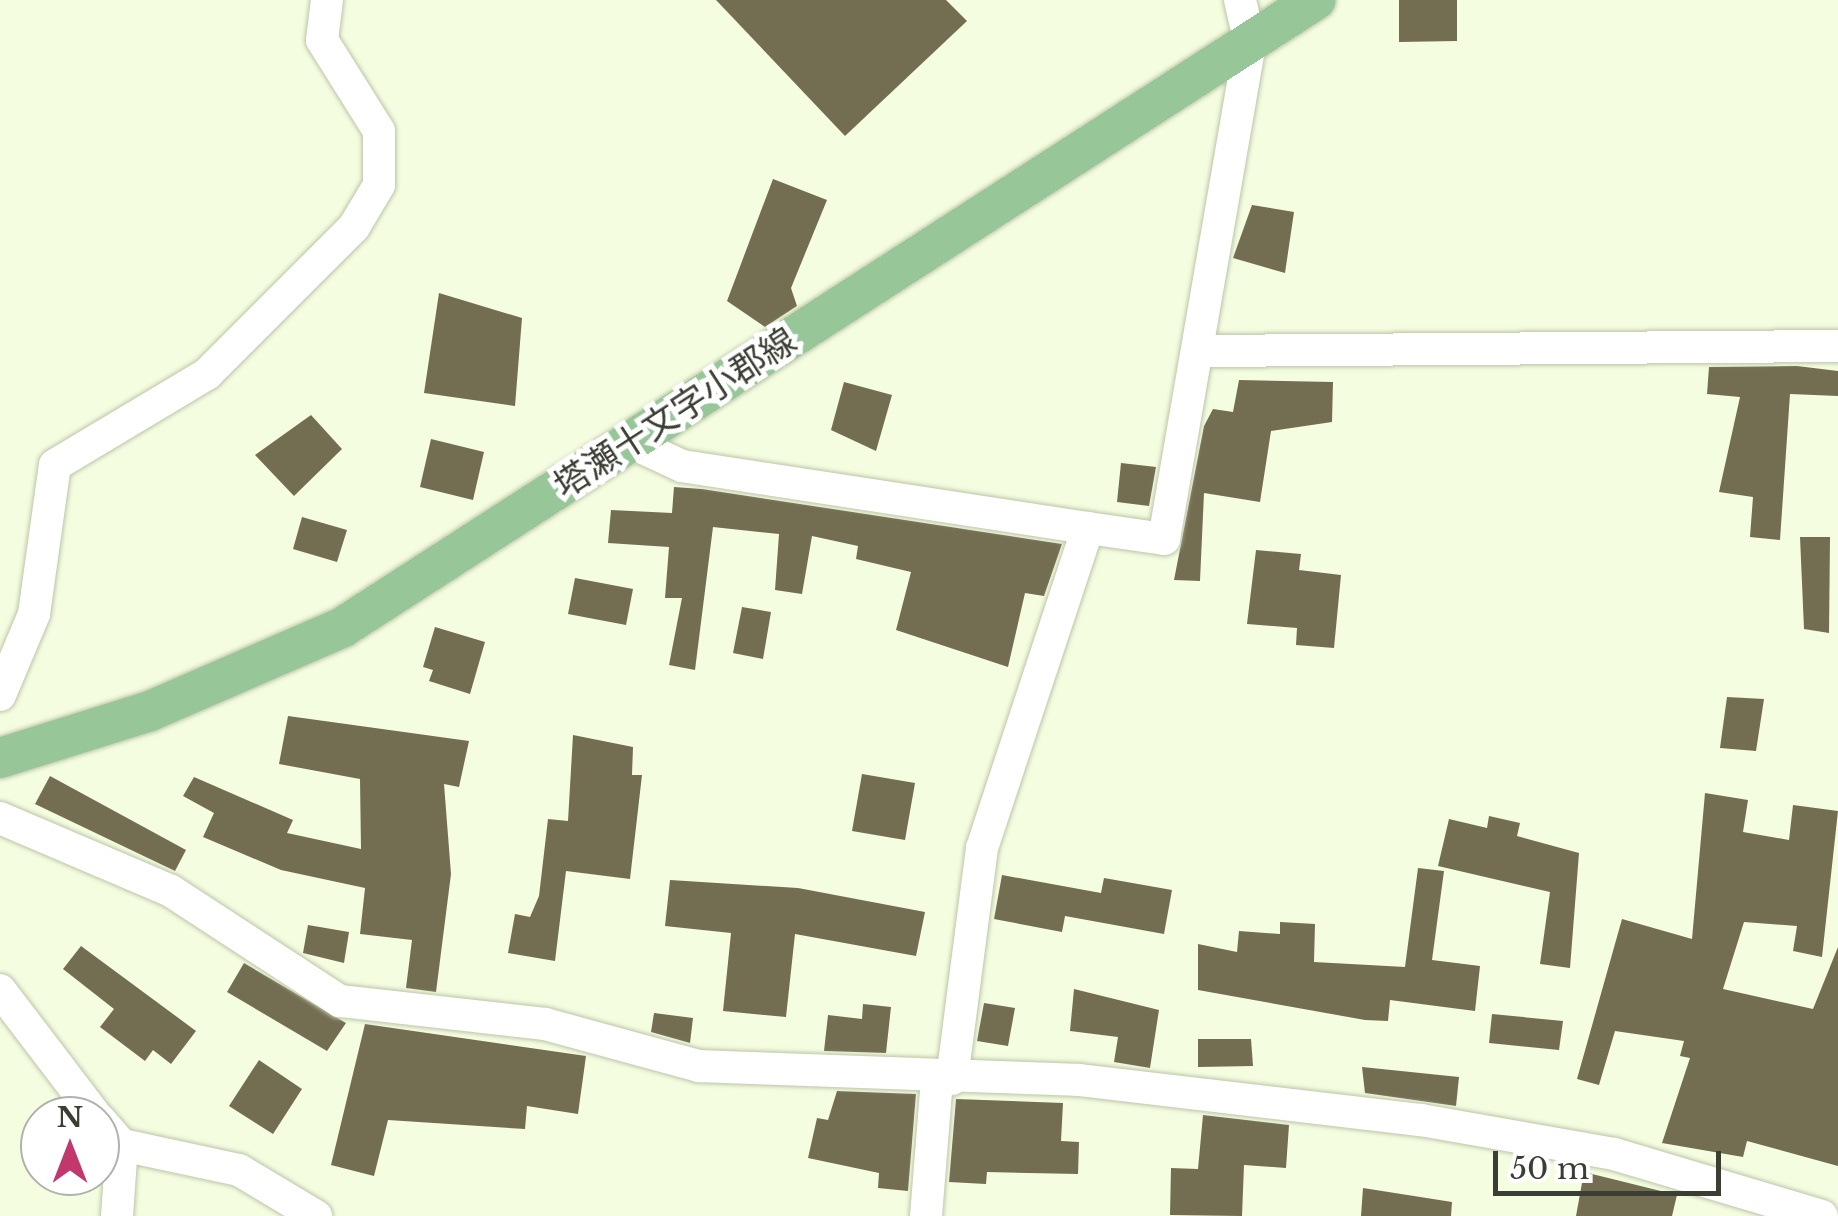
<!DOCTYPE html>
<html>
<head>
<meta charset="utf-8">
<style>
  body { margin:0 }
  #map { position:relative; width:1838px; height:1216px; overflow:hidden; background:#f5fde0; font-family:"Libre Baskerville","Noto Sans JP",serif }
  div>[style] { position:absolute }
  .building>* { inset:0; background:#736d52 }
  .roads { filter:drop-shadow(0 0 2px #bcc5a9) drop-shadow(0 0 2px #bcc5a9) }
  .minor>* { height:32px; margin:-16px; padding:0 16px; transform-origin:16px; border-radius:16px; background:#fff }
  .major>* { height:40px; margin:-20px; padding:0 20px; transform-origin:20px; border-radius:20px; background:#97c699 }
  span { translate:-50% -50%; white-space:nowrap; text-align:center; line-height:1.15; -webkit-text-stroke:10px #fff; paint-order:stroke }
  .street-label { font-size:35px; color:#3b3e33 }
  .north { position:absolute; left:20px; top:1096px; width:100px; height:100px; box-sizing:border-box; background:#fff; border:2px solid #b1b2ad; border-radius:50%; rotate:0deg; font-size:28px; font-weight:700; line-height:40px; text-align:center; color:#3b3e33 }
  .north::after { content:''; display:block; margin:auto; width:35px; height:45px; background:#c2376d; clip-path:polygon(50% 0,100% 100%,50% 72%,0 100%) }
  .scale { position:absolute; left:1493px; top:1151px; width:228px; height:45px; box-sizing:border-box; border:5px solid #3b3e33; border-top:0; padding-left:12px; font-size:30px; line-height:35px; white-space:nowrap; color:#3b3e33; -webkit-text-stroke:8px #fff; paint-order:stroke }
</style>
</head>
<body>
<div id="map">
  <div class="building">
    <div style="clip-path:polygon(716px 0,946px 0,967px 21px,845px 136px)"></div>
    <div style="clip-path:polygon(1399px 0,1457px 0,1457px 41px,1399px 42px)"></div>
    <div style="clip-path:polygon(773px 179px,827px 200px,791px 288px,797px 306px,765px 327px,727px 301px)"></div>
    <div style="clip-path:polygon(1252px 205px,1294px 212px,1285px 273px,1233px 258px)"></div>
    <div style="clip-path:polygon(439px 293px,522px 318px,515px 406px,424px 393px)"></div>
    <div style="clip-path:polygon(1797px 366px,1838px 371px,1838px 396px,1790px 394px,1780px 540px,1750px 537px,1753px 497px,1719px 492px,1740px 397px,1707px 394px,1709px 367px)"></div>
    <div style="clip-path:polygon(1239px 380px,1333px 382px,1332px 422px,1271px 431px,1260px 502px,1204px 493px,1200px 581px,1174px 580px,1204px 426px,1213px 409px,1233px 412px)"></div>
    <div style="clip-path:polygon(844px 382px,892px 395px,876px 451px,831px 430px)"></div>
    <div style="clip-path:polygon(311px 415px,342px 449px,294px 496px,255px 455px)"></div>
    <div style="clip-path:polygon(431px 439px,484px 452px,473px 500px,420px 487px)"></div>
    <div style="clip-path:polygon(1121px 463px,1156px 467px,1149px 506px,1117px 502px)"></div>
    <div style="clip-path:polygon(674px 487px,702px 489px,1062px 544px,1044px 596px,1025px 593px,1008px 667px,896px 630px,911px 572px,856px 559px,858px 546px,812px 536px,802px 594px,775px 590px,779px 534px,713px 527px,695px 670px,669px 665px,682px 598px,665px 598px,669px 547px,608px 543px,611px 510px,672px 513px)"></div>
    <div style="clip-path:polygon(302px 517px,347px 530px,337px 562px,293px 549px)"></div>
    <div style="clip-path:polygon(1800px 537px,1830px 537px,1829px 633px,1804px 629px)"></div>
    <div style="clip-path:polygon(1256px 550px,1301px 554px,1299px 570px,1341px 575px,1334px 648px,1296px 645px,1297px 628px,1247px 624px)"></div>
    <div style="clip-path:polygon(575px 578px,633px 589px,626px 625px,568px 614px)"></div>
    <div style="clip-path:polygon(742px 607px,771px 612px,763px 659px,733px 653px)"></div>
    <div style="clip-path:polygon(435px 627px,485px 642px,470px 694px,429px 681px,433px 670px,423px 667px)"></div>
    <div style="clip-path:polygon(1727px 697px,1764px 699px,1756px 751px,1720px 748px)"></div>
    <div style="clip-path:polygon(288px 716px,469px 741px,459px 787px,444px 784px,451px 874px,436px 992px,406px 988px,412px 940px,360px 934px,365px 888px,281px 870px,203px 837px,214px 813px,183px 796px,194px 777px,293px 820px,287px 833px,361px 849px,360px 779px,279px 764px)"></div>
    <div style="clip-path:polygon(573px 735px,633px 747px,632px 775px,642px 775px,630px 879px,566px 871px,555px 961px,508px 953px,515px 914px,530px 917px,539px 896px,548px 819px,568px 821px)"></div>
    <div style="clip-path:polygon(862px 774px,915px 783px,905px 840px,852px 831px)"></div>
    <div style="clip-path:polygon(50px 776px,186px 850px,175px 871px,35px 804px)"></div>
    <div style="clip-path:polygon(1705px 793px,1748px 800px,1743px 832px,1789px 840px,1793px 805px,1838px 811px,1822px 957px,1793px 951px,1797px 926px,1744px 922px,1723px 989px,1813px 1009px,1838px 947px,1838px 1166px,1747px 1141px,1743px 1157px,1662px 1143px,1690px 1058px,1680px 1056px,1684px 1041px,1615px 1031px,1599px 1085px,1577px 1079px,1622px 919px,1692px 939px)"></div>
    <div style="clip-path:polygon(1489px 816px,1520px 823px,1517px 836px,1579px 853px,1570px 968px,1540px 964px,1550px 892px,1438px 866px,1449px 819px,1487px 828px)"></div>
    <div style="clip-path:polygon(1418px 868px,1444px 871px,1432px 960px,1480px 966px,1475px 1011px,1390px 1000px,1388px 1021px,1365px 1020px,1198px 990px,1198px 944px,1237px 952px,1239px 931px,1280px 934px,1280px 922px,1315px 924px,1314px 962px,1405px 967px)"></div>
    <div style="clip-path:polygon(1002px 875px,1101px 893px,1104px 878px,1172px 890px,1164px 934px,1065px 916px,1062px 932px,994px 919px)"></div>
    <div style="clip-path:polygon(670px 880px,798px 888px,925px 912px,916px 956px,795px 934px,786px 1017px,723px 1011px,731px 933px,665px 926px)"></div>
    <div style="clip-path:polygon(308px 925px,349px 932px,344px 963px,303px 953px)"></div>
    <div style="clip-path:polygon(81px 946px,196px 1031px,171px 1064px,153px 1050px,145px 1061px,100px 1027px,114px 1009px,63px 969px)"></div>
    <div style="clip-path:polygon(244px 963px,346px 1023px,327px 1051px,227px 992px)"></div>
    <div style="clip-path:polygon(1074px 989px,1159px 1010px,1150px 1068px,1114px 1062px,1118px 1037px,1070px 1031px)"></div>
    <div style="clip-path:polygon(984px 1003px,1015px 1008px,1008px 1046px,977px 1041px)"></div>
    <div style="clip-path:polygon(863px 1004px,891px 1007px,886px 1053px,824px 1051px,828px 1015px,862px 1019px)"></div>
    <div style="clip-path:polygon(654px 1013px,693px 1018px,690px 1043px,651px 1032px)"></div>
    <div style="clip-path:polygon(1492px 1014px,1563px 1021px,1559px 1050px,1489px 1043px)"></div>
    <div style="clip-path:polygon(365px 1024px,586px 1056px,578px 1114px,527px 1106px,525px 1129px,388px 1120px,374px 1176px,331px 1165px)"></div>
    <div style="clip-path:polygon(1198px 1039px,1251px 1039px,1253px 1066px,1198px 1067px)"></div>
    <div style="clip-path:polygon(259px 1060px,302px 1089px,273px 1134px,229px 1106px)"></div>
    <div style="clip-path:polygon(1362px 1067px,1459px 1077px,1456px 1106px,1365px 1093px)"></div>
    <div style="clip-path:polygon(837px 1091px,916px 1094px,908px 1191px,878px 1188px,879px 1173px,808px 1158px,817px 1118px,828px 1120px)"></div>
    <div style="clip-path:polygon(956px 1099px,1063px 1103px,1061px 1141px,1079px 1142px,1078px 1174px,987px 1172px,986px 1184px,949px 1182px)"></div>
    <div style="clip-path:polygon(1203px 1115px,1289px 1125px,1286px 1168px,1244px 1165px,1242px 1216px,1170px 1215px,1171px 1168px,1198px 1169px)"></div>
    <div style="clip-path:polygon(1584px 1172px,1677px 1195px,1672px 1216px,1576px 1216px)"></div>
    <div style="clip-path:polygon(1363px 1188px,1452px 1202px,1451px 1216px,1361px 1216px)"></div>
  </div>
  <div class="roads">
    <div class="minor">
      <div style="left:1202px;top:351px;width:636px;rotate:-0.45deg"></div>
      <div style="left:630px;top:442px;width:57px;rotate:24.8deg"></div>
      <div style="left:682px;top:466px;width:411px;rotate:8.7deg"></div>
      <div style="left:0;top:695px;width:88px;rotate:-67.2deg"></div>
      <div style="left:34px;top:614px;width:150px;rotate:-82deg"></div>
      <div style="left:55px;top:465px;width:177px;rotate:-30.9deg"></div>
      <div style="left:207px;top:374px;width:208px;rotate:-45deg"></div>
      <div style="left:354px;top:227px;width:49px;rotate:-59.2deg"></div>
      <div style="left:379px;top:185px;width:54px;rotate:-90deg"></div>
      <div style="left:379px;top:131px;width:107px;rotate:-122.1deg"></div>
      <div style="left:322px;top:40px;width:40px;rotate:-82.9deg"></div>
      <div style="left:0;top:818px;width:186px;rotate:23.1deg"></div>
      <div style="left:171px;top:891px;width:202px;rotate:33.1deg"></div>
      <div style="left:340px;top:1001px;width:206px;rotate:6.4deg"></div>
      <div style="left:545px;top:1024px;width:160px;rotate:15.3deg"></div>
      <div style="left:699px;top:1066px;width:380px;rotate:2.1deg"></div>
      <div style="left:1079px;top:1080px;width:344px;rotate:6.7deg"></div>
      <div style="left:1421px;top:1120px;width:196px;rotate:10deg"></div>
      <div style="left:1614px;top:1154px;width:217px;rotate:16.6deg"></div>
      <div style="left:0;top:990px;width:158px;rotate:52.7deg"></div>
      <div style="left:952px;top:1079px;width:233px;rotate:-82.6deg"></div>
      <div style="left:982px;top:848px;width:337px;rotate:-71.7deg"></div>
      <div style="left:1088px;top:528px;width:77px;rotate:8.2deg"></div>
      <div style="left:1164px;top:539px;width:503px;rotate:-80.16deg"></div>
      <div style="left:1250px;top:43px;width:44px;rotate:-103.1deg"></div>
      <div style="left:100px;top:1120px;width:33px;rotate:49deg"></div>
      <div style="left:122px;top:1145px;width:120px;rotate:12.1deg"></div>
      <div style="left:239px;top:1170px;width:90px;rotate:30.9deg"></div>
      <div style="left:117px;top:1216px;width:71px;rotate:-86deg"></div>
      <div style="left:926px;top:1216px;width:136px;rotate:-85.4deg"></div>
    </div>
    <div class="major">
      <div style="left:0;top:758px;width:157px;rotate:-17.4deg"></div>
      <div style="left:150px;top:711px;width:210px;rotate:-23.5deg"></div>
      <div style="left:343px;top:627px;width:1157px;rotate:-32.82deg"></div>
    </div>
  </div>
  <div class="street-label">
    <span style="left:675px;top:413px;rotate:-33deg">塔瀬十文字小郡線</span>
  </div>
  <div class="north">N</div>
  <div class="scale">50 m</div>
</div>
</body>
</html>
